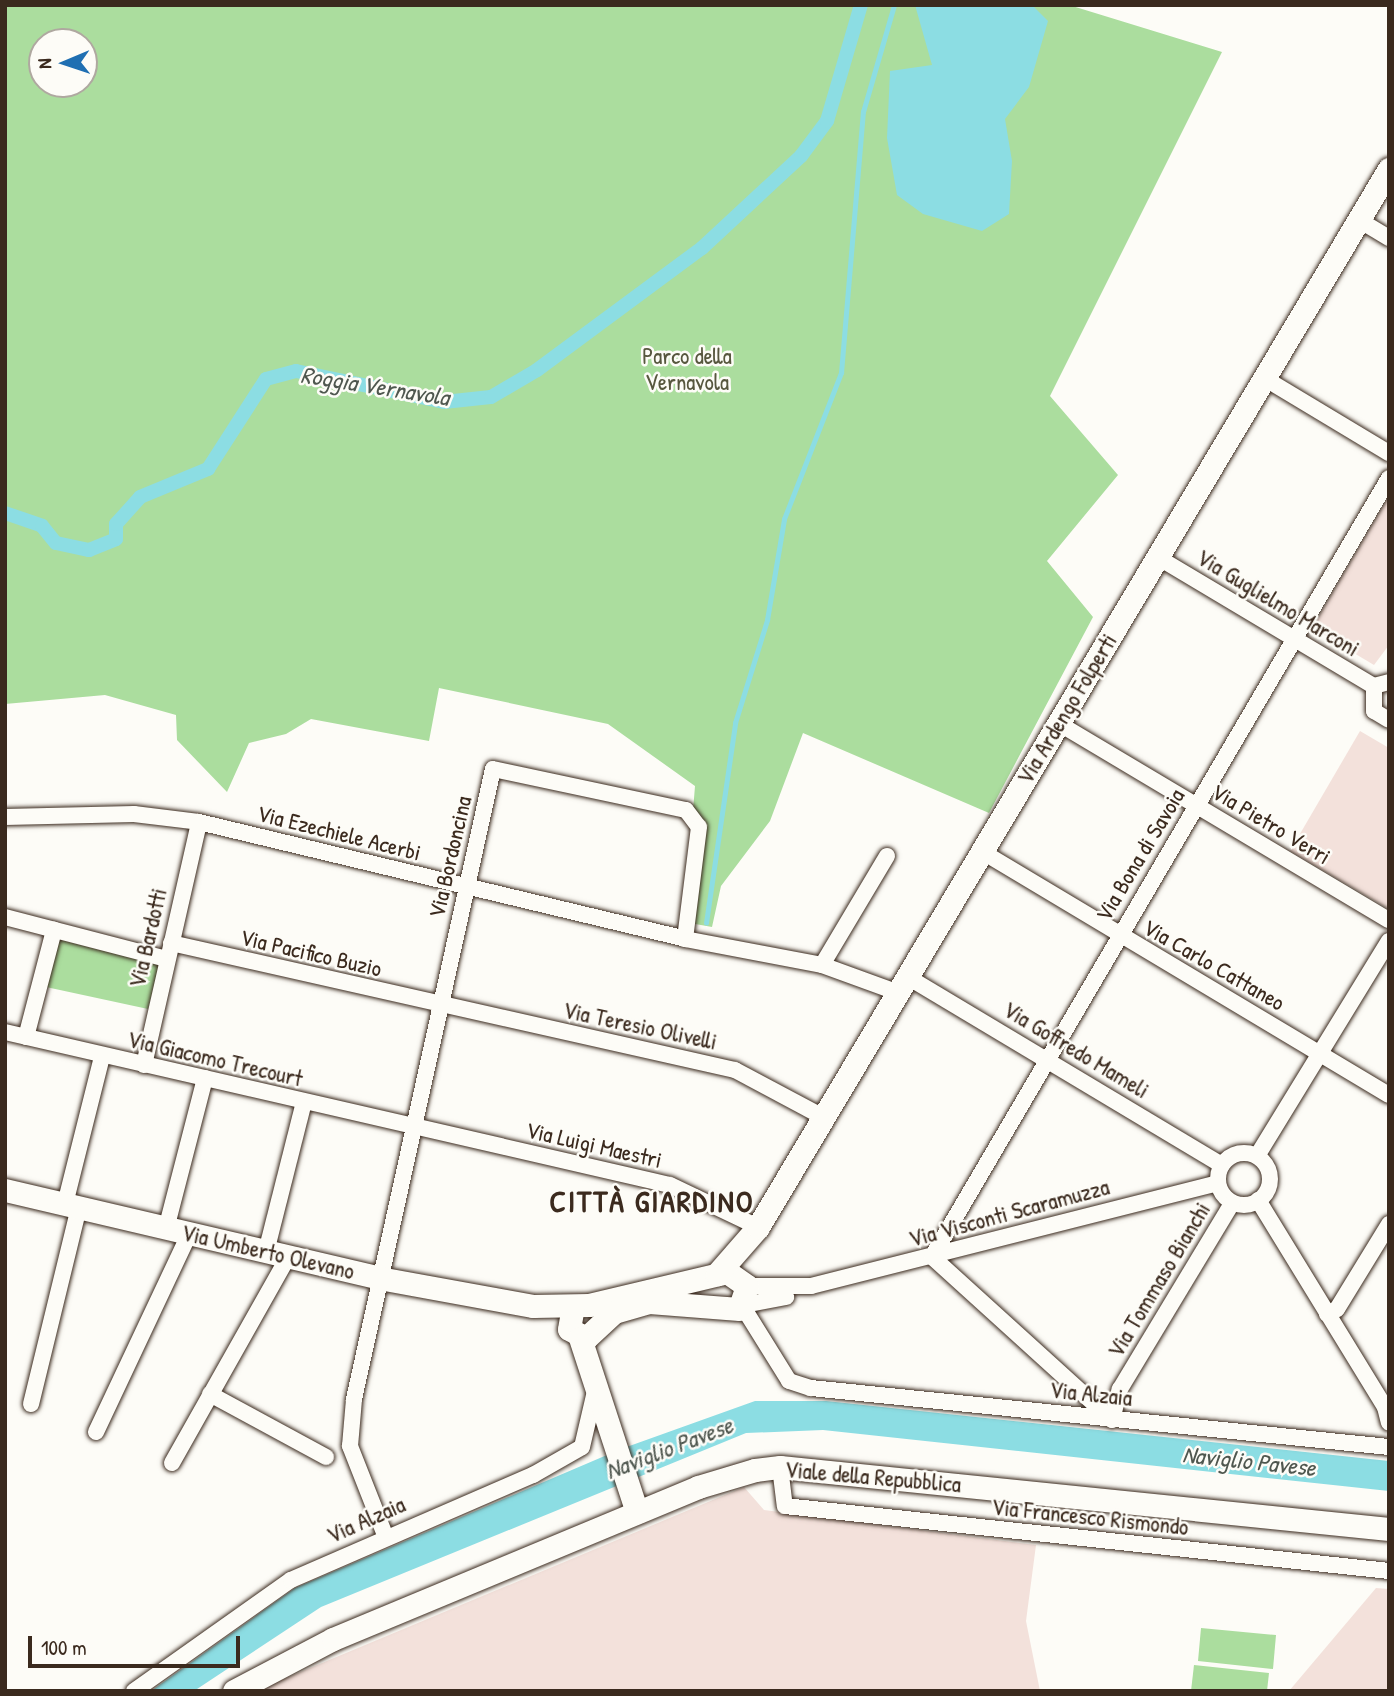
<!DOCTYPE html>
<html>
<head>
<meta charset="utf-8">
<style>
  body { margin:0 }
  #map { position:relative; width:1394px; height:1696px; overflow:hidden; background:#fdfcf7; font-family:"Patrick Hand",sans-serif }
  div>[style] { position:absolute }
  .built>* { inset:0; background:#f3e1db }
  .green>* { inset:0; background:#abdd9e }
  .water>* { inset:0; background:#8cdde3 }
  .stream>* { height:4.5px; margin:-2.25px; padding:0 2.25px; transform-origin:2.25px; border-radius:2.25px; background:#8cdde3 }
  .canal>* { height:14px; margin:-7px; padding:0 7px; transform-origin:7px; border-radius:7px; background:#8cdde3 }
  .roads { filter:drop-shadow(0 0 2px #3b2a1e) drop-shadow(0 0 2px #3b2a1e) }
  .street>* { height:16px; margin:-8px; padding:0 8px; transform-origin:8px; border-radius:8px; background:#fdfcf7 }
  .street>.ring { margin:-8px; padding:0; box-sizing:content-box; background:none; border:16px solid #fdfcf7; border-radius:50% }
  .secondary>* { height:23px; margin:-11.5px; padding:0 11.5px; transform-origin:11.5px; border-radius:11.5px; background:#fdfcf7 }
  span { translate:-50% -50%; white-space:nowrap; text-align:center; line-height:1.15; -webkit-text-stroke:5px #fdfcf7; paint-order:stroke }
  .park-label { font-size:23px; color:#57573e }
  .street-label { font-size:23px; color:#3b2a1e }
  .water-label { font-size:24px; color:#4f574f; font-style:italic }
  .district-label { font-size:30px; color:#3b2a1e; font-weight:700; letter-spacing:2px }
  .frame { position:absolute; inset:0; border:7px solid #3b2a1e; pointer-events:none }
  .north { position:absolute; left:28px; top:28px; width:70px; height:70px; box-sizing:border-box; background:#fdfcf7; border:2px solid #afa8a0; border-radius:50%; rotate:268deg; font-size:19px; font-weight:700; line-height:28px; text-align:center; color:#3b2a1e }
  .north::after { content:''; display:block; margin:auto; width:24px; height:32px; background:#1f6fb2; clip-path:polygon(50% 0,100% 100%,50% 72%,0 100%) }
  .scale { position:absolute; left:28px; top:1636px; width:212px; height:32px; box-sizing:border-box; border:4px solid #3b2a1e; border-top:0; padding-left:9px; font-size:21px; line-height:24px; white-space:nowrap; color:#3b2a1e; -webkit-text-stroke:5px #fdfcf7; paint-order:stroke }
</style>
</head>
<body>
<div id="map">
  <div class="built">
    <div style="clip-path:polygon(1389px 496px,1389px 645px,1374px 665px,1312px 628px)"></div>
    <div style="clip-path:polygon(1360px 731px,1389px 748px,1389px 909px,1290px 851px)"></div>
    <div style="clip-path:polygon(744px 1487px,764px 1510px,1036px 1545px,1026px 1621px,1040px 1691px,255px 1691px)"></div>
    <div style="clip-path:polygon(1376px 1588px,1389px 1589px,1389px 1691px,1289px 1691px)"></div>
  </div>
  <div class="green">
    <div style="clip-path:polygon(evenodd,5px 5px,1069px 5px,1222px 52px,1050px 396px,1118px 475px,1047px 561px,1093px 617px,989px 813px,803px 733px,770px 821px,721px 886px,712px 927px,684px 922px,695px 786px,608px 724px,439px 688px,429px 741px,311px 719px,286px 734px,249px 743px,227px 792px,177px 740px,176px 715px,105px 695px,5px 704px,5px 5px,42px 42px,84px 42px,84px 84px,42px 84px,42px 42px)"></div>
    <div style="clip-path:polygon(57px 939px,159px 965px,148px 1009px,46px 987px)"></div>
    <div style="clip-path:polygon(1201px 1628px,1276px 1635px,1273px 1669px,1198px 1661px)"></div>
    <div style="clip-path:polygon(1194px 1665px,1269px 1673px,1267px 1691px,1191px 1691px)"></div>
  </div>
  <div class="water">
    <div style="clip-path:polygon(915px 5px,1032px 5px,1048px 21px,1029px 87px,1005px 119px,1012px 161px,1009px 214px,982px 231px,923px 214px,897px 195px,887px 138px,890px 71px,932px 65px)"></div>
    <div style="clip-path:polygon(755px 1401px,826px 1401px,1389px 1461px,1389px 1491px,823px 1430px,746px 1433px,321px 1607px,194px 1691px,151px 1691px,295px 1588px,621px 1449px)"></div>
  </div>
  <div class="stream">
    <div style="left:706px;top:923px;width:202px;rotate:-81.7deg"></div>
    <div style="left:735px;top:723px;width:108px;rotate:-72.7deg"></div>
    <div style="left:767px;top:620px;width:102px;rotate:-80.4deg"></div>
    <div style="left:784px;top:519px;width:157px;rotate:-68.7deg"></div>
    <div style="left:841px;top:373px;width:262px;rotate:-85.2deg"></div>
    <div style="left:863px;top:112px;width:111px;rotate:-73.8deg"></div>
  </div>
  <div class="canal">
    <div style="left:5px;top:513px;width:39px;rotate:19deg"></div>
    <div style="left:42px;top:526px;width:22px;rotate:51deg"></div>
    <div style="left:56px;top:543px;width:34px;rotate:12deg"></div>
    <div style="left:89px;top:550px;width:29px;rotate:-22deg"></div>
    <div style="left:116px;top:539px;width:15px;rotate:-90deg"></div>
    <div style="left:116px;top:524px;width:36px;rotate:-48deg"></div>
    <div style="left:140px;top:497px;width:74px;rotate:-22.4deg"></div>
    <div style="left:208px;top:469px;width:107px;rotate:-57.2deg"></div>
    <div style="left:266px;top:379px;width:31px;rotate:-15deg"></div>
    <div style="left:296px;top:371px;width:151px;rotate:11.8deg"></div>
    <div style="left:444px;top:402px;width:47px;rotate:-6.1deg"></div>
    <div style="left:491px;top:397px;width:53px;rotate:-30.4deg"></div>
    <div style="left:537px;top:370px;width:205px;rotate:-36.5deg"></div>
    <div style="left:702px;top:248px;width:135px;rotate:-42.9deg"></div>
    <div style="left:801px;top:156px;width:44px;rotate:-53.4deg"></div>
    <div style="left:827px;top:121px;width:121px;rotate:-73.7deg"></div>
  </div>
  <div class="roads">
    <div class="street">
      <div style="left:1359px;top:220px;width:35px;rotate:31deg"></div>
      <div style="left:1264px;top:378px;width:146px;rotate:31deg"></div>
      <div style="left:1159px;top:558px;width:250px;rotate:30.8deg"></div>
      <div style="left:1374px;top:686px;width:16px;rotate:-15deg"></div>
      <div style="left:1374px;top:686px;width:25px;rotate:90deg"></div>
      <div style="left:1374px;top:711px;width:17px;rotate:31deg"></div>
      <div style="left:1058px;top:723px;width:385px;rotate:30.8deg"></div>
      <div style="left:5px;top:817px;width:129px;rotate:-1.3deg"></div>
      <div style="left:134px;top:814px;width:65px;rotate:7deg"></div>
      <div style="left:199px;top:822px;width:500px;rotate:13.5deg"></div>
      <div style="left:685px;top:939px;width:139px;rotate:10.7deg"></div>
      <div style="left:822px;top:965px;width:79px;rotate:20deg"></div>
      <div style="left:981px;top:851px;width:475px;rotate:30.9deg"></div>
      <div style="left:5px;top:917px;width:166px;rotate:14.6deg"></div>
      <div style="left:171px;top:943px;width:578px;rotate:12.69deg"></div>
      <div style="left:735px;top:1070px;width:98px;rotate:28.1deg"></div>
      <div style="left:822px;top:965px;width:127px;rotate:-59.2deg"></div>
      <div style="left:906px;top:976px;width:368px;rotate:30.9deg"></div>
      <div style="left:5px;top:1032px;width:682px;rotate:12.96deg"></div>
      <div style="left:670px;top:1185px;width:98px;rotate:25.5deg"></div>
      <div style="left:26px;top:1037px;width:111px;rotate:-75.3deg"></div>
      <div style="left:144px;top:1065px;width:249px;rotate:-77.2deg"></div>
      <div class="ring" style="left:1218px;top:1153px;width:36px;height:36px"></div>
      <div style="left:1257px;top:1156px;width:252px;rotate:-58.5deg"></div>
      <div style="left:1258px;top:1200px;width:243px;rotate:58.5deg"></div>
      <div style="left:1385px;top:1407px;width:16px;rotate:76deg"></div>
      <div style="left:65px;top:1204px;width:152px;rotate:-75.9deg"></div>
      <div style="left:166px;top:1229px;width:156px;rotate:-75.5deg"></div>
      <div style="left:266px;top:1252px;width:155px;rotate:-75.8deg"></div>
      <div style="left:747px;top:1286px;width:64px"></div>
      <div style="left:811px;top:1286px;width:420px;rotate:-14.2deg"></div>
      <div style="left:744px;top:1305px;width:43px;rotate:-10.8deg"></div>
      <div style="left:743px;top:1307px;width:87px;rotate:58.1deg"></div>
      <div style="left:789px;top:1381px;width:23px;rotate:18deg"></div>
      <div style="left:811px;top:1388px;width:581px;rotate:5.83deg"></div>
      <div style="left:1327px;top:1314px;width:11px;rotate:-27deg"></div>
      <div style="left:1337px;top:1309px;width:100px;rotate:-58.5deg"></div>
      <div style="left:210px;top:1394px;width:132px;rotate:28.5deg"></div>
      <div style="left:31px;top:1404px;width:203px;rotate:-76.3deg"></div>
      <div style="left:1112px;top:1420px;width:243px;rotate:-137.8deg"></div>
      <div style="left:932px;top:1257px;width:903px;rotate:-59.6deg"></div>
      <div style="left:1112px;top:1420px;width:32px;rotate:-76deg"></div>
      <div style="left:1120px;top:1389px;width:217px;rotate:-58.9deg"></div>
      <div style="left:96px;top:1432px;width:219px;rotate:-64.8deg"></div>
      <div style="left:172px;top:1463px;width:236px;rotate:-60.6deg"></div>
      <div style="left:780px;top:1467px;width:39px;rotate:83deg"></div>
      <div style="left:785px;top:1506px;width:607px;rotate:6.14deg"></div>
      <div style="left:385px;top:1535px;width:96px;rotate:-111.5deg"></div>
      <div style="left:350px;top:1446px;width:47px;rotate:-85.1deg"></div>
      <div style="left:354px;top:1399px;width:645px;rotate:-77.56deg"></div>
      <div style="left:493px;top:769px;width:197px;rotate:12deg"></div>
      <div style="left:686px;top:810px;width:21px;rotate:53deg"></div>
      <div style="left:699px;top:827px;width:113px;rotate:97.1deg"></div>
      <div style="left:134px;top:1691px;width:192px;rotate:-35.3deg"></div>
      <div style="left:291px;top:1580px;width:264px;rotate:-23.5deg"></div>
      <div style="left:533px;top:1475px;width:56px;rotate:-29.7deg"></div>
      <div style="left:582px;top:1447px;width:57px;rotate:-76.9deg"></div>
    </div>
    <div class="secondary">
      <div style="left:5px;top:1190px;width:384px;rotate:13.2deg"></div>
      <div style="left:379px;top:1278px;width:157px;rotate:10.3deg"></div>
      <div style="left:533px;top:1306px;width:56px;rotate:-1deg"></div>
      <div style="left:589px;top:1305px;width:142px;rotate:-13.4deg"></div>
      <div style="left:727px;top:1272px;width:24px;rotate:35deg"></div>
      <div style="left:747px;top:1286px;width:24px;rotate:109deg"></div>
      <div style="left:739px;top:1309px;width:90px;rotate:-175.6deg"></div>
      <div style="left:649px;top:1302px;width:36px;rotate:164deg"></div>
      <div style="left:614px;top:1312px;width:38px;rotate:137deg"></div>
      <div style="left:586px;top:1338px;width:19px;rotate:-152deg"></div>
      <div style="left:569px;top:1329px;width:22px;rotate:-80deg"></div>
      <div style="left:717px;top:1274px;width:62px;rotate:-48.9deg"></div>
      <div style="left:758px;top:1227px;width:1232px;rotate:-59.19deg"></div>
      <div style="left:580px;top:1338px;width:183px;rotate:71.9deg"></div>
      <div style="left:234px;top:1691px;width:112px;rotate:-27.7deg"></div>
      <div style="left:333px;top:1639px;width:395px;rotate:-22.6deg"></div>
      <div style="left:698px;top:1487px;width:59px;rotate:-16.6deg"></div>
      <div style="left:755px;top:1470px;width:25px;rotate:-7deg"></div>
      <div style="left:780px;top:1467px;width:612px;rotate:5.81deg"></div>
    </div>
  </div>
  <div class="park-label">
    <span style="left:687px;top:369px">Parco della<br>Vernavola</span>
  </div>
  <div class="street-label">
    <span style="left:1278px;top:603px;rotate:31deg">Via Guglielmo Marconi</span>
    <span style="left:1067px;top:709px;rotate:-59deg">Via Ardengo Folperti</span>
    <span style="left:1271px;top:824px;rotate:31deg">Via Pietro Verri</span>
    <span style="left:339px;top:833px;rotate:14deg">Via Ezechiele Acerbi</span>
    <span style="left:1140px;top:855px;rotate:-59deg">Via Bona di Savoia</span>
    <span style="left:450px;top:857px;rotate:-77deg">Via Bordoncina</span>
    <span style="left:148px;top:938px;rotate:-77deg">Via Bardotti</span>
    <span style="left:311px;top:953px;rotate:13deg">Via Pacifico Buzio</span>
    <span style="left:1214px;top:965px;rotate:30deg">Via Carlo Cattaneo</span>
    <span style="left:640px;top:1026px;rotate:12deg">Via Teresio Olivelli</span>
    <span style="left:1076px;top:1050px;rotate:31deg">Via Goffredo Mameli</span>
    <span style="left:215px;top:1059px;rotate:13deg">Via Giacomo Trecourt</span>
    <span style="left:594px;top:1145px;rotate:13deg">Via Luigi Maestri</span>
    <span style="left:1009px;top:1213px;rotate:-15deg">Via Visconti Scaramuzza</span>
    <span style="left:268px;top:1252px;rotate:13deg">Via Umberto Olevano</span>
    <span style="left:1159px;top:1280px;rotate:-59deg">Via Tommaso Bianchi</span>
    <span style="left:1091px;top:1394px;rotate:6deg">Via Alzaia</span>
    <span style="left:873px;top:1477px;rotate:5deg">Viale della Repubblica</span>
    <span style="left:1090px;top:1517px;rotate:6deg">Via Francesco Rismondo</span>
    <span style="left:366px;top:1520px;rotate:-24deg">Via Alzaia</span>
  </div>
  <div class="water-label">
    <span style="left:375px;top:386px;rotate:9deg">Roggia Vernavola</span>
    <span style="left:669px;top:1448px;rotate:-21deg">Naviglio Pavese</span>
    <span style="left:1249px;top:1461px;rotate:6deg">Naviglio Pavese</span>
  </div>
  <div class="district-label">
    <span style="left:652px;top:1201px">CITTÀ GIARDINO</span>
  </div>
  <div class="frame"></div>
  <div class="north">N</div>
  <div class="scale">100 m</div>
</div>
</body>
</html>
